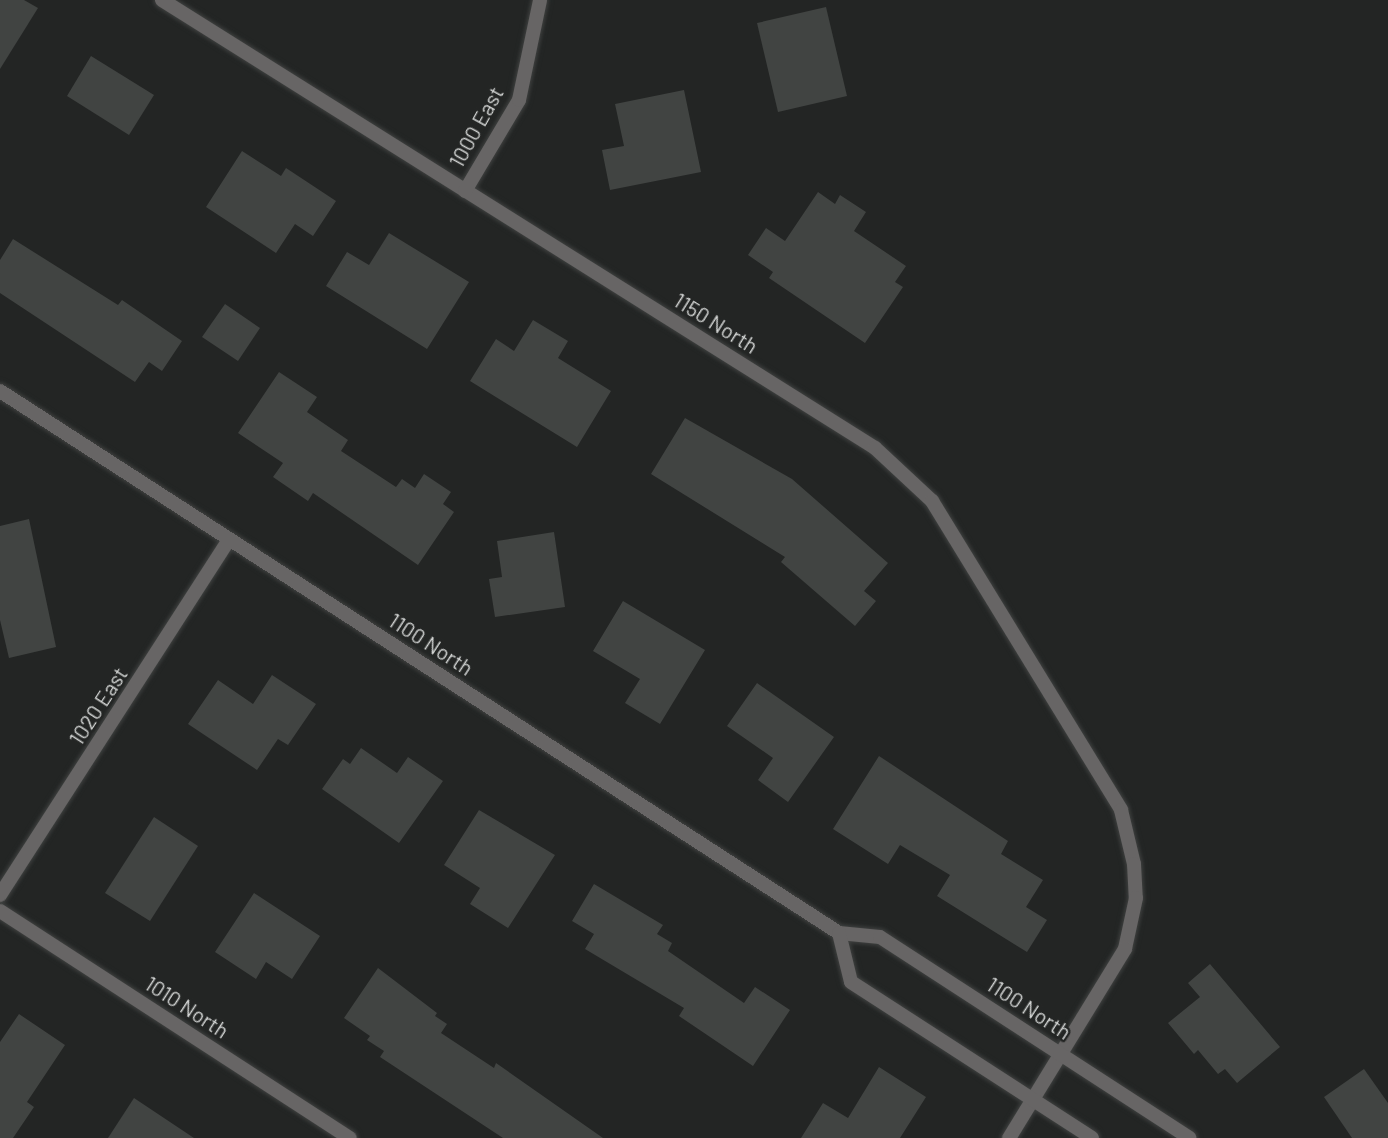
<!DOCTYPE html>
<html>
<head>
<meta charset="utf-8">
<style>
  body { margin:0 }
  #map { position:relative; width:1388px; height:1138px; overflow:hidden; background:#232524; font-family:Barlow,sans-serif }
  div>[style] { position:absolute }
  .building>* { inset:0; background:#414442 }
  .roads { filter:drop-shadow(0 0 2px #3f4140) drop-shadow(0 0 2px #3f4140) }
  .minor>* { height:14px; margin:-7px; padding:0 7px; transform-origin:7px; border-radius:7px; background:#676565 }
  .tertiary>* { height:14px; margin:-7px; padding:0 7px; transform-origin:7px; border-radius:7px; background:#676565 }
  span { translate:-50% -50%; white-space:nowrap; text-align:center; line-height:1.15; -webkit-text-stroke:5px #232524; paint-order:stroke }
  .street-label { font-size:21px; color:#d3d5d4 }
</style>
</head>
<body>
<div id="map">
  <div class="building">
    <div style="clip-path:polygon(0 0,24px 0,38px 8px,0 69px)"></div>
    <div style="clip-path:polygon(826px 7px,847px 96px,778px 112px,757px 23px)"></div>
    <div style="clip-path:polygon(91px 56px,154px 95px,129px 135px,67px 96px)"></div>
    <div style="clip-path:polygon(684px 90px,701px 172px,610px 190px,602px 150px,624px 146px,615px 104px)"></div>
    <div style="clip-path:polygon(242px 151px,281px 176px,286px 168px,336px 201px,313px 236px,295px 224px,276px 253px,206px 207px)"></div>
    <div style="clip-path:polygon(818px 192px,835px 204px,840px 195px,866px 212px,854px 231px,906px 266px,895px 282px,903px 287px,865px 343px,769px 278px,773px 272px,748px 255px,766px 228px,785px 241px)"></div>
    <div style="clip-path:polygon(389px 233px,469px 282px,427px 349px,326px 286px,347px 252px,369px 265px)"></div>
    <div style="clip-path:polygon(13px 239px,118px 305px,122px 300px,182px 341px,162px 371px,149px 362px,135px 382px,0 293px,0 260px)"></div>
    <div style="clip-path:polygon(225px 304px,260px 328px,238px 361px,202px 337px)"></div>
    <div style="clip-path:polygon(533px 320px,568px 341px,558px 358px,611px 391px,577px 447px,470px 381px,496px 339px,514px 351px)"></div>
    <div style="clip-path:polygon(279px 372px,317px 397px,307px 412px,348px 440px,341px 451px,396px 487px,402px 479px,415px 488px,424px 474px,451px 492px,443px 504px,454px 512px,418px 565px,313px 493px,308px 501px,273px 477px,283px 463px,238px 433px)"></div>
    <div style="clip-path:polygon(685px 418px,792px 479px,888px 563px,864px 591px,876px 601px,855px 626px,781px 562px,785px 557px,651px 474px)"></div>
    <div style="clip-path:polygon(29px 519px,56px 647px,9px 658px,0 620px,0 526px)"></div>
    <div style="clip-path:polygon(554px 532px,565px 607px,495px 617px,489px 579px,502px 577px,497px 541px)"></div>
    <div style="clip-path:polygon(623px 601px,705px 650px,660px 724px,625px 703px,640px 679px,593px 651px)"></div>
    <div style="clip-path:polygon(272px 675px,316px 704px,288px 745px,278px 739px,257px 770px,188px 724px,218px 680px,253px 704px)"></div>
    <div style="clip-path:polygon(757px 683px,834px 737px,788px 802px,758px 780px,773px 758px,727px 726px)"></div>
    <div style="clip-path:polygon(361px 748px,397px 773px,408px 757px,443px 781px,399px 843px,322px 789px,343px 759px,350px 764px)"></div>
    <div style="clip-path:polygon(879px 756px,1008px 841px,1001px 854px,1043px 880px,1026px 907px,1047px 920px,1027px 952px,937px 896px,950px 875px,900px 845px,888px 864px,833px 829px)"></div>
    <div style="clip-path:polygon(479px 810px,555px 855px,508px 928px,470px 904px,480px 888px,444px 865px)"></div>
    <div style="clip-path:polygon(154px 817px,198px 846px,150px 921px,105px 893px)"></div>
    <div style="clip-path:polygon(594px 884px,663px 925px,657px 934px,672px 943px,668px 951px,744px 1003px,755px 987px,790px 1010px,753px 1066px,679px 1016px,684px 1008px,585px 949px,594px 934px,572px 921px)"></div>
    <div style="clip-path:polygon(254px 893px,320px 936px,292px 979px,266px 962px,256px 979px,215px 952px)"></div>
    <div style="clip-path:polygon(1210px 964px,1280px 1047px,1237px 1083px,1225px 1069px,1218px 1074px,1198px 1050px,1194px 1054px,1168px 1023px,1200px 997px,1188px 983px)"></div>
    <div style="clip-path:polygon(378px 968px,437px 1013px,435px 1016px,447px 1024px,441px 1033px,494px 1068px,496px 1063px,603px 1138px,503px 1138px,380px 1057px,384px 1051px,367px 1040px,370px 1036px,344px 1018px)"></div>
    <div style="clip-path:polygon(19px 1014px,65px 1045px,27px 1102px,34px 1107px,13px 1138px,0 1138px,0 1042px)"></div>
    <div style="clip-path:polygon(879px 1067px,926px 1097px,900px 1138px,801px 1138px,823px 1103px,848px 1118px)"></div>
    <div style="clip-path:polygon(1364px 1069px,1388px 1103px,1388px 1138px,1352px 1138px,1324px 1097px)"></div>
    <div style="clip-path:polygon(134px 1098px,194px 1138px,108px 1138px)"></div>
  </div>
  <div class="roads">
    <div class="minor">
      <div style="left:162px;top:0;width:842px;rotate:32.14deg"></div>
      <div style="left:875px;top:448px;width:78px;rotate:42.9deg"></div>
      <div style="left:932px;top:501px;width:362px;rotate:58.5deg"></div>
      <div style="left:1121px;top:810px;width:56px;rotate:76.5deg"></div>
      <div style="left:1134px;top:864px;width:34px;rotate:87deg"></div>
      <div style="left:1136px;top:898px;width:52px;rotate:102.2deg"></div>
      <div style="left:1125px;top:949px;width:222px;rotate:121.5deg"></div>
      <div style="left:465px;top:191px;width:106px;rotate:-59.3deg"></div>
      <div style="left:519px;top:100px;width:102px;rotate:-78.1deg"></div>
      <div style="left:0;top:895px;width:423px;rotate:-57.2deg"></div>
      <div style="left:0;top:911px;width:417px;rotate:33deg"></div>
    </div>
    <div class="tertiary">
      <div style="left:0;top:391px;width:999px;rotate:32.86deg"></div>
      <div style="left:839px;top:933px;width:41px;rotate:5.6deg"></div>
      <div style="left:880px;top:937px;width:369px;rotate:33deg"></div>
      <div style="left:839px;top:933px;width:50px;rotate:76.2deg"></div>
      <div style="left:851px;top:982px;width:287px;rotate:32.9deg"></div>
    </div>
  </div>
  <div class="street-label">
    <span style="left:476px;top:127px;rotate:-61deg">1000 East</span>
    <span style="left:716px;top:323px;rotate:32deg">1150 North</span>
    <span style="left:431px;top:644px;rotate:33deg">1100 North</span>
    <span style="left:98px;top:706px;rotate:-57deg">1020 East</span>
    <span style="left:187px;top:1007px;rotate:33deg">1010 North</span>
    <span style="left:1029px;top:1008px;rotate:33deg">1100 North</span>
  </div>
</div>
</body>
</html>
